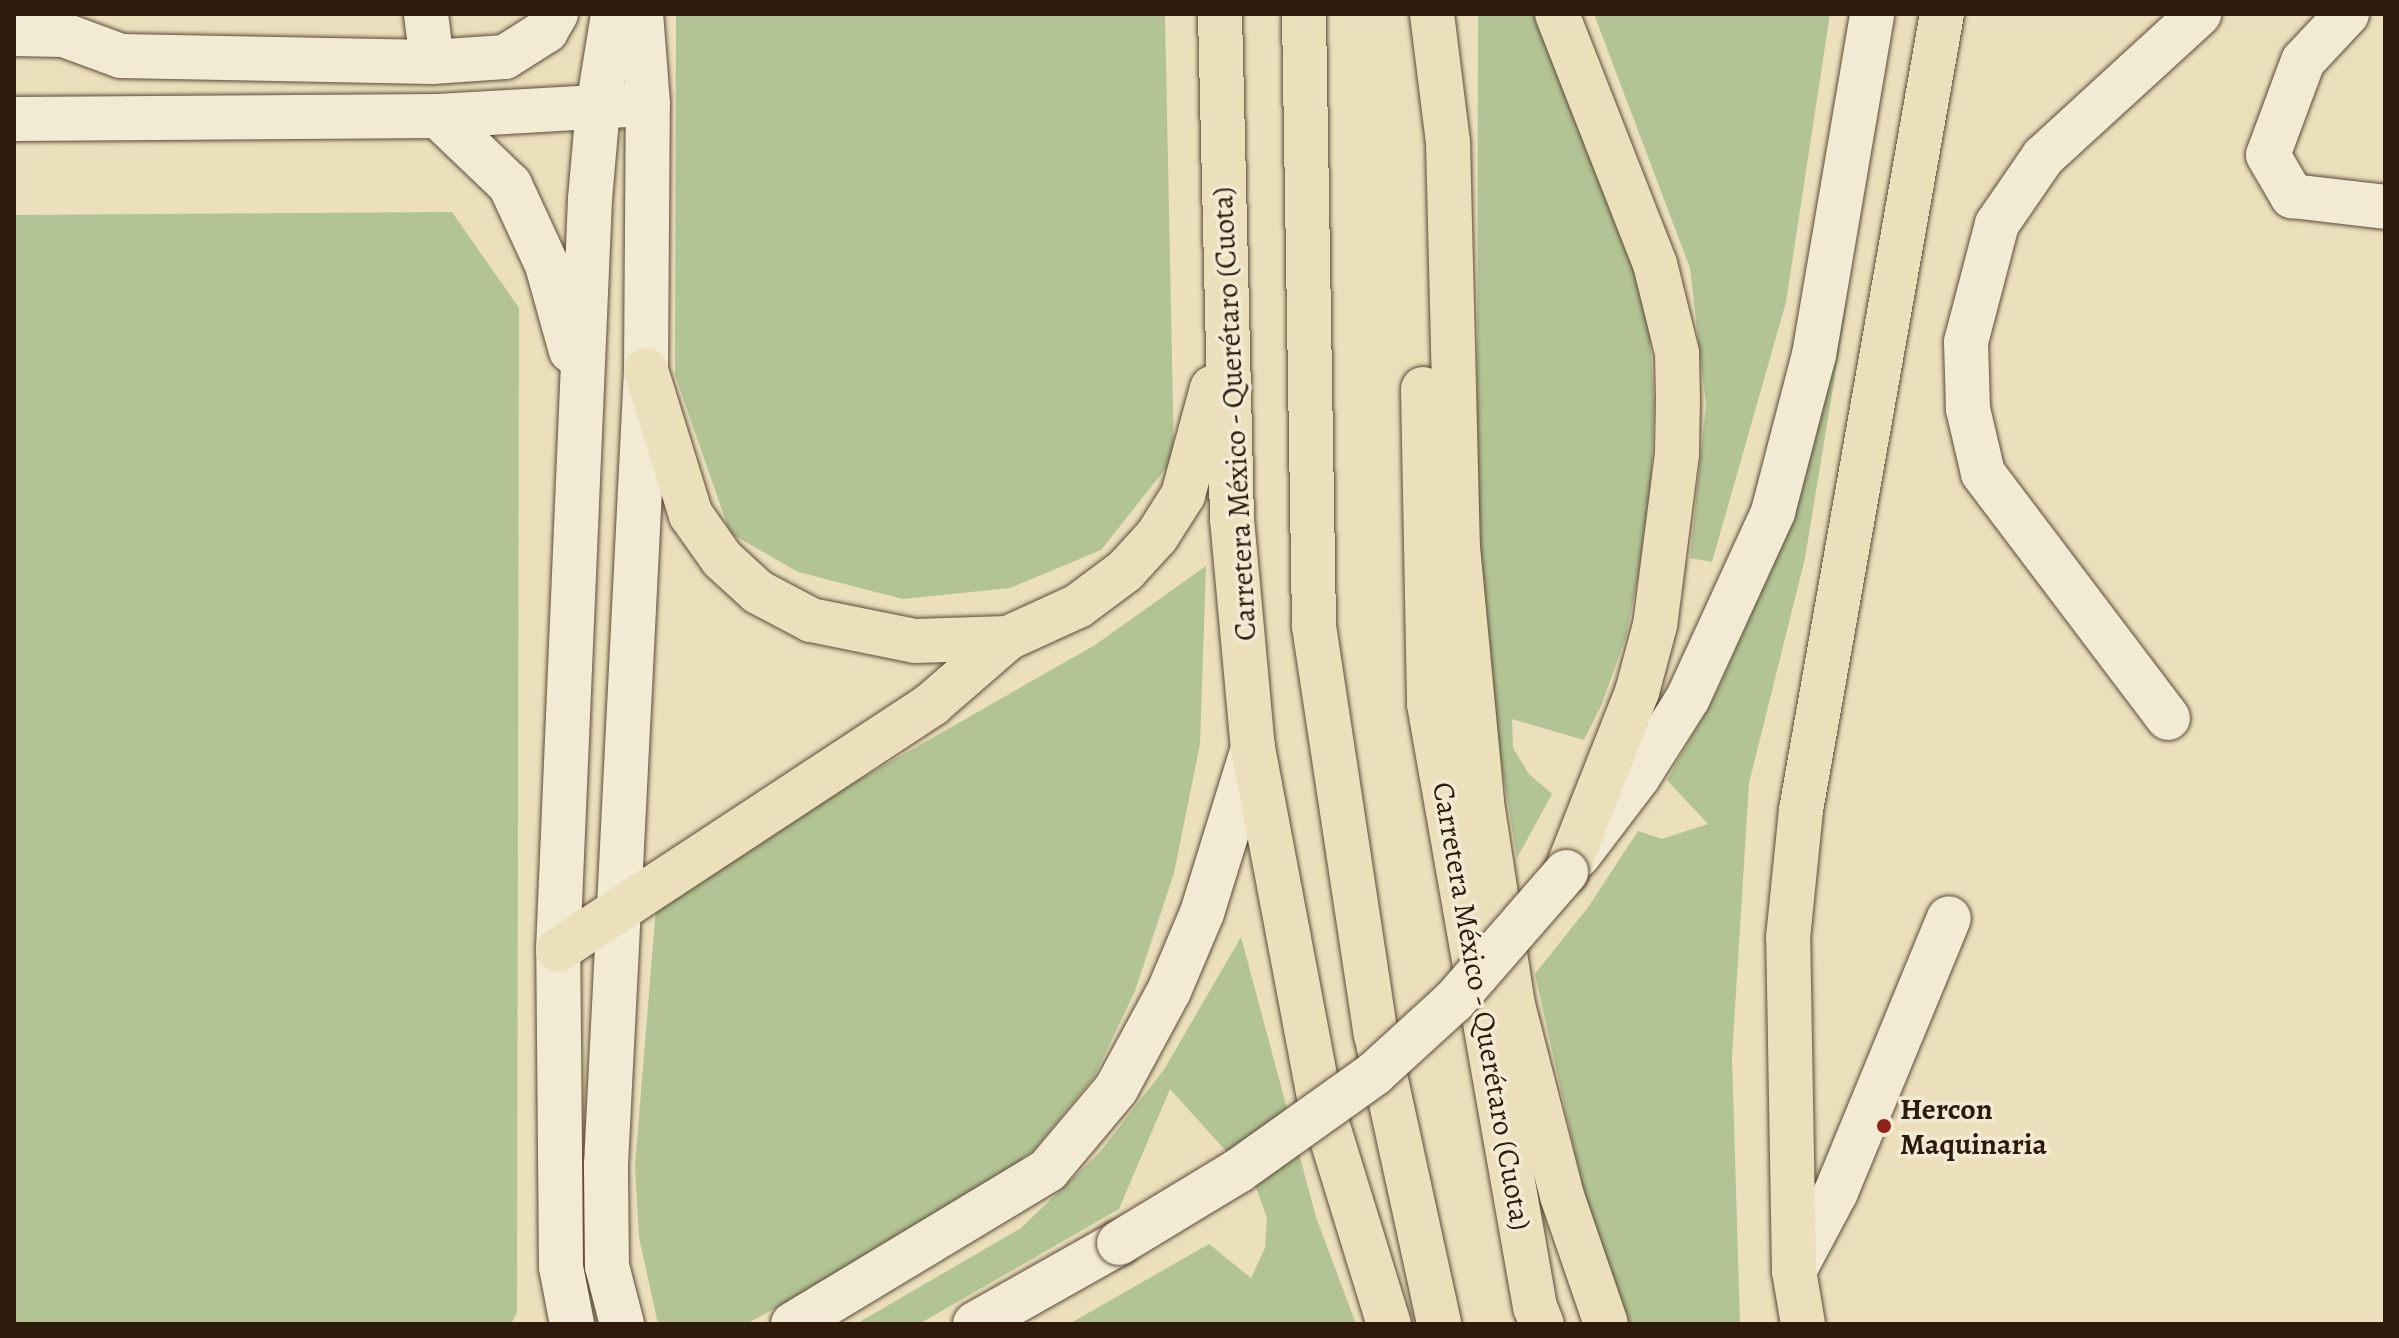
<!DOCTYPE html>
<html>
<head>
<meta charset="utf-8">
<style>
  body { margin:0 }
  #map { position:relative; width:2399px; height:1338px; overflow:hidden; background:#ebdfbc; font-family:Alegreya,serif }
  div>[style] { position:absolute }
  .green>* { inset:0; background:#b2c394 }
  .roads { filter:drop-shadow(0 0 2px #5c4b39) drop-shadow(0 0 2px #5c4b39) }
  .minor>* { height:44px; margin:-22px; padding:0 22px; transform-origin:22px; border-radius:22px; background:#f2ead3 }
  .highway>* { height:44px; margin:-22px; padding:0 22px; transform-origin:22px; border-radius:22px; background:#ebdfbc }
  .bridges { filter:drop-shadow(0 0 2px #5c4b39) drop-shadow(0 0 2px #5c4b39) }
  .minor-bridge>* { height:44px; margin:-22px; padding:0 22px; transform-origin:22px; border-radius:22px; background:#f2ead3 }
  .dots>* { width:22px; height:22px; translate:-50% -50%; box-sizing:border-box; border:4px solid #f2ead3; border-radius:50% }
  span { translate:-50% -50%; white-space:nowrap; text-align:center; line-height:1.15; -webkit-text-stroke:7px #f2ead3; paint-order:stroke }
  .street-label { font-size:30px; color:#2d1a0d }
  .poi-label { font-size:30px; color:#2d1a0d; font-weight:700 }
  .left { translate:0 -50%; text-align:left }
  .frame { position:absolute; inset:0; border:16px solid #2d1a0d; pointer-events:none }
</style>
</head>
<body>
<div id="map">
  <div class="green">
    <div style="clip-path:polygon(676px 14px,1165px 14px,1174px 458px,1101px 550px,1010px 588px,903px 599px,798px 572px,730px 533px,675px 375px)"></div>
    <div style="clip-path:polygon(1478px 14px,1550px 14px,1648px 308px,1654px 404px,1651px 489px,1639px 571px,1626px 637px,1601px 706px,1584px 740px,1512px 719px,1513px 748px,1529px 774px,1552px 794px,1517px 858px,1488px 682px,1477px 513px)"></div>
    <div style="clip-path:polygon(1594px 14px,1830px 14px,1786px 302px,1712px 562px,1690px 558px,1706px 405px,1690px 268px)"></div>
    <div style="clip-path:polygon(452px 212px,519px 308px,517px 1312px,511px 1324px,14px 1324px,14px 215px)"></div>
    <div style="clip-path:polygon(1848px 297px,1805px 558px,1749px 783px,1732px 1057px,1740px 1324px,1625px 1324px,1595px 1242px,1535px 974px,1589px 906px,1638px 831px,1662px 839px,1708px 824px,1667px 780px,1716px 694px,1763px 585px,1803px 478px)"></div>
    <div style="clip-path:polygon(1206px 566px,1200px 744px,1174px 873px,1135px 991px,1094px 1077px,1035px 1149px,964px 1207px,746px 1324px,658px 1324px,639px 1237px,635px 1166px,657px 895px,1095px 645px)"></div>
    <div style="clip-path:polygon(1241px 937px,1316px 1217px,1356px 1324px,1069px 1324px,1209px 1244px,1251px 1278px,1265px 1248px,1267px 1218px,1254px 1182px,1170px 1089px,1119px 1209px,919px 1324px,856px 1324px,1021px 1228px,1100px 1152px,1165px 1068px)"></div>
  </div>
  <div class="roads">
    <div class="minor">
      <div style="left:426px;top:14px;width:48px;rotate:82.9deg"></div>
      <div style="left:432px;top:62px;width:73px;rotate:-3.9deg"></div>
      <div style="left:505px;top:57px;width:49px;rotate:-32.4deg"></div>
      <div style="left:546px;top:31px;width:20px;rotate:-60deg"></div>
      <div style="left:2347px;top:14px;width:64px;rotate:133.1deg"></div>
      <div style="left:2303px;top:61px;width:100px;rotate:110.4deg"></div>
      <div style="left:2268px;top:155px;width:48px;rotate:59.7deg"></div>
      <div style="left:2292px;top:196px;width:94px;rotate:6.7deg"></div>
      <div style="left:14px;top:34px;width:50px;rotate:1.1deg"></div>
      <div style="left:64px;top:35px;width:61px;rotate:20.2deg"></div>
      <div style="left:121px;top:56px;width:311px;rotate:1.1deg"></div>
      <div style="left:438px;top:116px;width:100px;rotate:43.8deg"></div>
      <div style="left:510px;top:185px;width:88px;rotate:65.2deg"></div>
      <div style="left:547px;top:265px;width:89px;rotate:74.4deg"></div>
      <div style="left:14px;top:119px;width:424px;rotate:-0.4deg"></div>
      <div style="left:438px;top:116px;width:189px;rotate:-3.3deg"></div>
      <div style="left:2168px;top:718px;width:307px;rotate:-127.1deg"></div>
      <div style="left:1983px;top:473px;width:66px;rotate:-103.2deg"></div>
      <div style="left:1968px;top:409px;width:67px;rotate:-91.7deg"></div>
      <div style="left:1966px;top:342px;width:122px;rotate:-75.3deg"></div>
      <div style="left:1997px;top:224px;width:81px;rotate:-55.5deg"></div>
      <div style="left:2043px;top:157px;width:212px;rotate:-42.5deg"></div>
      <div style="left:1578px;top:856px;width:99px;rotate:-52.8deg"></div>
      <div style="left:1638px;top:777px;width:93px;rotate:-57.7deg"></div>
      <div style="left:1688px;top:698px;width:205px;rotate:-65.4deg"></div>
      <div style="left:1773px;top:512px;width:162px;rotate:-75.4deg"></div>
      <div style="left:1814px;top:355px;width:346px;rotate:-80.3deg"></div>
      <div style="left:1794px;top:1271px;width:89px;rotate:-62deg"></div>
      <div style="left:1836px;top:1192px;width:296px;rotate:-67.6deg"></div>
      <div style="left:572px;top:1324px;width:58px;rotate:-100.9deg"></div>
      <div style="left:561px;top:1267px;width:317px;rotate:-90.5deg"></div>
      <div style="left:558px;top:950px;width:752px;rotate:-87.56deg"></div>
      <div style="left:590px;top:199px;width:92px;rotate:-85deg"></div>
      <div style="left:598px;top:107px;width:94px;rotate:-80.8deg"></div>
      <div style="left:622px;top:1324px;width:60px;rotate:-104.5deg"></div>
      <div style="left:607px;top:1266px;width:101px;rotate:-90.6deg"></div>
      <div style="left:606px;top:1165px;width:796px;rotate:-87.12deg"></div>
      <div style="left:646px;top:370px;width:266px;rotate:-89.6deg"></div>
      <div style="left:648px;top:104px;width:90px;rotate:-94.4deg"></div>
      <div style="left:793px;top:1324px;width:298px;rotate:-31.1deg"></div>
      <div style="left:1048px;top:1170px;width:106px;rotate:-50deg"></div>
      <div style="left:1116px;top:1089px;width:111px;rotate:-61.6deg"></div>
      <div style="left:1169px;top:991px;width:85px;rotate:-67.1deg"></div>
      <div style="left:1202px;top:913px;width:173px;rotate:-72.8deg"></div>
      <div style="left:975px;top:1324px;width:165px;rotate:-29.4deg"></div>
    </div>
    <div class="highway">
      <div style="left:1220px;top:14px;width:505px;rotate:88.64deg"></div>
      <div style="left:1232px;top:519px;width:230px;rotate:84.8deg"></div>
      <div style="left:1253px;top:748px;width:355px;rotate:79.3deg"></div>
      <div style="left:1319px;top:1097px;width:238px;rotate:72.9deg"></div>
      <div style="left:1304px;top:14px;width:612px;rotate:89.06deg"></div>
      <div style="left:1314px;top:626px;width:413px;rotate:81.4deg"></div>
      <div style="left:1376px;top:1034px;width:297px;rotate:77.7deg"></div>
      <div style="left:1432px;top:14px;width:129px;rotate:82.9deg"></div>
      <div style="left:1448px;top:142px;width:405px;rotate:88.6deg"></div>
      <div style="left:1458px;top:547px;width:257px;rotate:84.6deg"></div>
      <div style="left:1482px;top:803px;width:204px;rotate:81.3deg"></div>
      <div style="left:1513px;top:1005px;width:197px;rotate:75.6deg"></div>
      <div style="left:1562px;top:1196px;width:135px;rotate:71deg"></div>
      <div style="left:1557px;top:14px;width:269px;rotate:68.6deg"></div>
      <div style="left:1655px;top:264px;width:92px;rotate:76.1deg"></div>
      <div style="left:1677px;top:353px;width:47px;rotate:88.8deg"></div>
      <div style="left:1678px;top:400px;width:54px;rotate:91.1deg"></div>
      <div style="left:1677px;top:454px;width:172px;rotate:97.3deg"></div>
      <div style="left:1655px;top:625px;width:69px;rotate:105deg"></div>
      <div style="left:1637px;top:692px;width:193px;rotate:111.5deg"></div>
      <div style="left:646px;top:370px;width:152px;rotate:72.8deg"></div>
      <div style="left:691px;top:515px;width:54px;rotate:54.8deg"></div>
      <div style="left:722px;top:559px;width:49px;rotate:42.5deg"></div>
      <div style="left:758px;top:592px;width:60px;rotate:27.8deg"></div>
      <div style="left:811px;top:620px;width:106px;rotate:11.4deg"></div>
      <div style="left:915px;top:641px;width:93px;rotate:-1.8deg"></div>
      <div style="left:1008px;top:638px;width:77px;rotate:-24.6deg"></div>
      <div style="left:1078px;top:606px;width:59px;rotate:-36.7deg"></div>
      <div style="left:1125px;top:571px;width:47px;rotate:-47.6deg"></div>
      <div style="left:1157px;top:536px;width:49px;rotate:-57.6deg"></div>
      <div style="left:1183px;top:495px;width:111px;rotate:-74.8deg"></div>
      <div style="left:1423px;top:389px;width:315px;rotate:88.9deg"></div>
      <div style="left:1429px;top:704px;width:612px;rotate:80.03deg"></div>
      <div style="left:1535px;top:1307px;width:18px;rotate:68deg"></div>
      <div style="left:558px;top:950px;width:448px;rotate:-33.3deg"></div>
      <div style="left:932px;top:704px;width:101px;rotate:-41deg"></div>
      <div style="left:1803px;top:1324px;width:54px;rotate:-99.6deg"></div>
      <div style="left:1794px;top:1271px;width:333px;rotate:-91deg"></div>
      <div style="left:1788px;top:938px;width:129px;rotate:-84.2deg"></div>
      <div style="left:1801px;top:810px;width:808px;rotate:-79.96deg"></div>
    </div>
  </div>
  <div class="bridges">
    <div class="minor-bridge">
      <div style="left:1119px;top:1243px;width:139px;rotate:-31.2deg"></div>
      <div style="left:1238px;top:1171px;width:167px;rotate:-35.5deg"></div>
      <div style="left:1374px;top:1074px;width:108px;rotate:-42.4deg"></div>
      <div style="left:1454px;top:1001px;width:171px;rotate:-49deg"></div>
    </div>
  </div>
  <div class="dots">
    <div style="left:1884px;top:1126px;background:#8f2418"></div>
  </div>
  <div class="street-label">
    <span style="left:1234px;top:414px;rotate:-93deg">Carretera México - Querétaro (Cuota)</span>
    <span style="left:1482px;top:1006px;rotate:80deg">Carretera México - Querétaro (Cuota)</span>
  </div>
  <div class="poi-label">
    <span class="left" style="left:1900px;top:1126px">Hercon<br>Maquinaria</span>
  </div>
  <div class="frame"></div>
</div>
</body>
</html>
